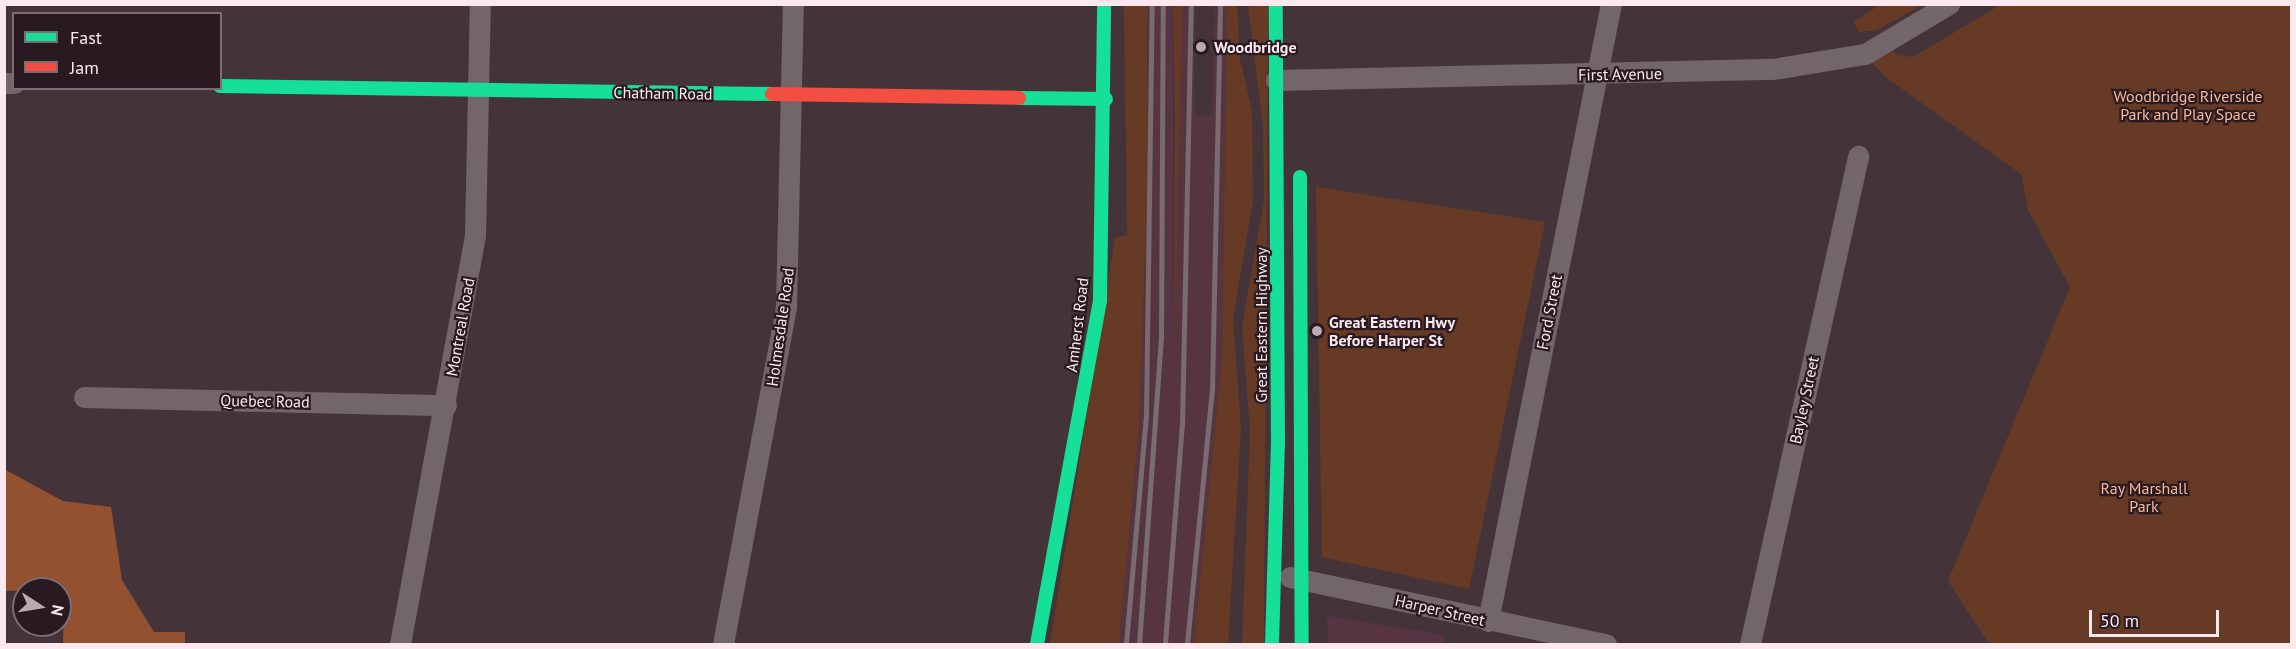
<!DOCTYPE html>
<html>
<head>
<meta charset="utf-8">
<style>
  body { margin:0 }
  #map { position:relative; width:2296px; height:649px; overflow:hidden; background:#44343a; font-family:"PT Sans",sans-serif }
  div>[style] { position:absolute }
  .built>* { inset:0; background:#573442 }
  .green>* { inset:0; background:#673a25 }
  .forest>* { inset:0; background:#935130 }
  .street>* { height:21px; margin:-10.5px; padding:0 10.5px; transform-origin:10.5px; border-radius:10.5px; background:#73666b }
  .fast>* { height:14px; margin:-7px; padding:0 7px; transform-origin:7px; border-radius:7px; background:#16e098 }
  .jam>* { height:14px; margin:-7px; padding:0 7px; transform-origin:7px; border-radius:7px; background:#f24e42 }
  .rail>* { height:4.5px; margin:-2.25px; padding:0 2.25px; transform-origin:2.25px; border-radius:2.25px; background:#786c71 }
  .dots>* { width:16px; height:16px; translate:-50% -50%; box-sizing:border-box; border:3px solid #281a20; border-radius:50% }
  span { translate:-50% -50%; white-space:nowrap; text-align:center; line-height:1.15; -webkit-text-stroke:4.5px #281a20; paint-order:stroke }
  .poi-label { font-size:16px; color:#fce8ef; font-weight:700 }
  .left { translate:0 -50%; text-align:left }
  .street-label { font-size:16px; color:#fce8ef }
  .park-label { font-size:16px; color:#f8b99b }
  .frame { position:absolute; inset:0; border:6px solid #fce8ef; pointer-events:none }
  .legend { position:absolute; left:12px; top:12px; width:210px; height:78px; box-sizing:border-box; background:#281a20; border:2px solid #7d6c73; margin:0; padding:8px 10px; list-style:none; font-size:18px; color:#fce8ef }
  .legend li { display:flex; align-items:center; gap:12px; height:30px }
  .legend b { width:30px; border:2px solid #7d6c73 }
  .north { position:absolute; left:12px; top:577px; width:60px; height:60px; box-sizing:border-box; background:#281a20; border:2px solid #7d6c73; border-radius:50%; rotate:102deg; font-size:16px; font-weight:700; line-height:24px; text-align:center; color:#fce8ef }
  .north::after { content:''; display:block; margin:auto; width:21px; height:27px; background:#bca9b0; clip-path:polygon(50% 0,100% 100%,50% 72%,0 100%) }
  .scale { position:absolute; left:2089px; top:610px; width:130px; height:27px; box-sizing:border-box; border:3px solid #fce8ef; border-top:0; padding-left:8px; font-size:18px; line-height:21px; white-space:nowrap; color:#fce8ef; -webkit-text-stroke:4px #281a20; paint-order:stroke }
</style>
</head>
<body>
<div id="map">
  <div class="built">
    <div style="clip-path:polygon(1147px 5px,1173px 5px,1174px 365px,1182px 5px,1195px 5px,1194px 115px,1212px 116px,1215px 5px,1227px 5px,1222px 356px,1194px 644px,1119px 644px,1139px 428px,1148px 168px)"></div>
    <div style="clip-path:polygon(1327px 616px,1445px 635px,1445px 644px,1328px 644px)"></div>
  </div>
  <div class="green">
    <div style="clip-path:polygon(1268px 4px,1264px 644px,1242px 644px,1250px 431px,1242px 327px,1264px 201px,1263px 125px,1248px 7px)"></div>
    <div style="clip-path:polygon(1124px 5px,1147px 5px,1148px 168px,1139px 428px,1120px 633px,1119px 644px,1050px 644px,1115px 238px,1127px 235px)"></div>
    <div style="clip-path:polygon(1173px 5px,1182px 5px,1174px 403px,1175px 116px)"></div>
    <div style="clip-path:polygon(1227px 5px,1237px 5px,1240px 59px,1252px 111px,1253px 201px,1233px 319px,1241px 429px,1228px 644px,1194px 644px,1222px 356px)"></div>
    <div style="clip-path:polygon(1879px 5px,1919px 4px,1920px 6px,1877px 30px,1858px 32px,1854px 22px)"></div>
    <div style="clip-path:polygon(2000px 5px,2291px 5px,2291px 644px,1989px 644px,1948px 581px,2070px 287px,2028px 210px,2021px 174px,1884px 76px,1865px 54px,1887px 44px,1897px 55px,1913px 57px)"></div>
    <div style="clip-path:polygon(1316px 187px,1545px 222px,1469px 589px,1322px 557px)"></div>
  </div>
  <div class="forest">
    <div style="clip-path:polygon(4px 469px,63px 501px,111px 507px,122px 580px,154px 632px,185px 632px,185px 644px,63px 644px,64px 596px,60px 589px,5px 591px)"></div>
  </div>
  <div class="street">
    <div style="left:1276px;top:80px;width:497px;rotate:-1.3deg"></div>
    <div style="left:1773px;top:69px;width:93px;rotate:-9.3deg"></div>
    <div style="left:1865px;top:54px;width:98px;rotate:-30.8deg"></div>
    <div style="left:4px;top:83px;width:10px"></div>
    <div style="left:84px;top:397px;width:362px;rotate:1.3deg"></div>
    <div style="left:1290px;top:577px;width:323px;rotate:12deg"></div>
    <div style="left:1488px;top:621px;width:629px;rotate:-78.73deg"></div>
    <div style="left:400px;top:644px;width:416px;rotate:-79.6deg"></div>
    <div style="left:475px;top:235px;width:231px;rotate:-88.8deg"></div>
    <div style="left:723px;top:644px;width:343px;rotate:-79.4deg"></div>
    <div style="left:786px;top:307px;width:303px;rotate:-88.7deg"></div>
    <div style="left:1750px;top:644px;width:500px;rotate:-77.5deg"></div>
  </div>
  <div class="fast">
    <div style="left:220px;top:86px;width:552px;rotate:0.83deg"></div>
    <div style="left:1019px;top:98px;width:87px;rotate:0.7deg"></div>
    <div style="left:1300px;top:177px;width:467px;rotate:89.8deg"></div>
    <div style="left:1037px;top:644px;width:350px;rotate:-79.6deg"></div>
    <div style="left:1100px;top:300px;width:296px;rotate:-89.2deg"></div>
    <div style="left:1272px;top:644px;width:199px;rotate:-88.3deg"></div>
    <div style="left:1278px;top:445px;width:441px;rotate:-90.3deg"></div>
  </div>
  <div class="jam">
    <div style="left:772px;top:94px;width:247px;rotate:0.9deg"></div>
  </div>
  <div class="rail">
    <div style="left:1126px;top:644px;width:230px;rotate:-85deg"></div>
    <div style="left:1146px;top:415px;width:411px;rotate:-89.2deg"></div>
    <div style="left:1139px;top:644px;width:306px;rotate:-85.9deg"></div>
    <div style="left:1161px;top:339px;width:335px;rotate:-89.7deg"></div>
    <div style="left:1165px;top:644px;width:220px;rotate:-85.6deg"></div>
    <div style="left:1182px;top:425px;width:421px;rotate:-88.8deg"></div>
    <div style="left:1187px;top:644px;width:255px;rotate:-84.4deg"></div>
    <div style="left:1212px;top:390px;width:386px;rotate:-88.8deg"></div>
  </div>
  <div class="dots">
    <div style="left:1201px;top:47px;background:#bca9b0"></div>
    <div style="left:1317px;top:331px;background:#bca9b0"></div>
  </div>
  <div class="poi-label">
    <span class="left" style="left:1214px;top:47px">Woodbridge</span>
    <span class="left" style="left:1329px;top:331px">Great Eastern Hwy<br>Before Harper St</span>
  </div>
  <div class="street-label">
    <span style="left:1620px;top:74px;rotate:-1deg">First Avenue</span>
    <span style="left:663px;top:93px;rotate:1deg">Chatham Road</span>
    <span style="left:1549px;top:312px;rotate:-79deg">Ford Street</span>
    <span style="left:1077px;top:325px;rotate:-83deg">Amherst Road</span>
    <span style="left:1261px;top:325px;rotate:-90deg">Great Eastern Highway</span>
    <span style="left:460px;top:327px;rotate:-80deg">Montreal Road</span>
    <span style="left:780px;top:327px;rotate:-82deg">Holmesdale Road</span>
    <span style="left:1804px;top:400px;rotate:-78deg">Bayley Street</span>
    <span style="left:265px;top:401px;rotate:1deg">Quebec Road</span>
    <span style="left:1440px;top:610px;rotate:13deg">Harper Street</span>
  </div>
  <div class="park-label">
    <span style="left:2188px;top:105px">Woodbridge Riverside<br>Park and Play Space</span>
    <span style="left:2144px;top:497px">Ray Marshall<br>Park</span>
  </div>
  <div class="frame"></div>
  <ul class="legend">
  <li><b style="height:8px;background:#16e098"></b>Fast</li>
  <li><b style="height:8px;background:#f24e42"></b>Jam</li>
  </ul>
  <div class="north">N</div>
  <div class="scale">50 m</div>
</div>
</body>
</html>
